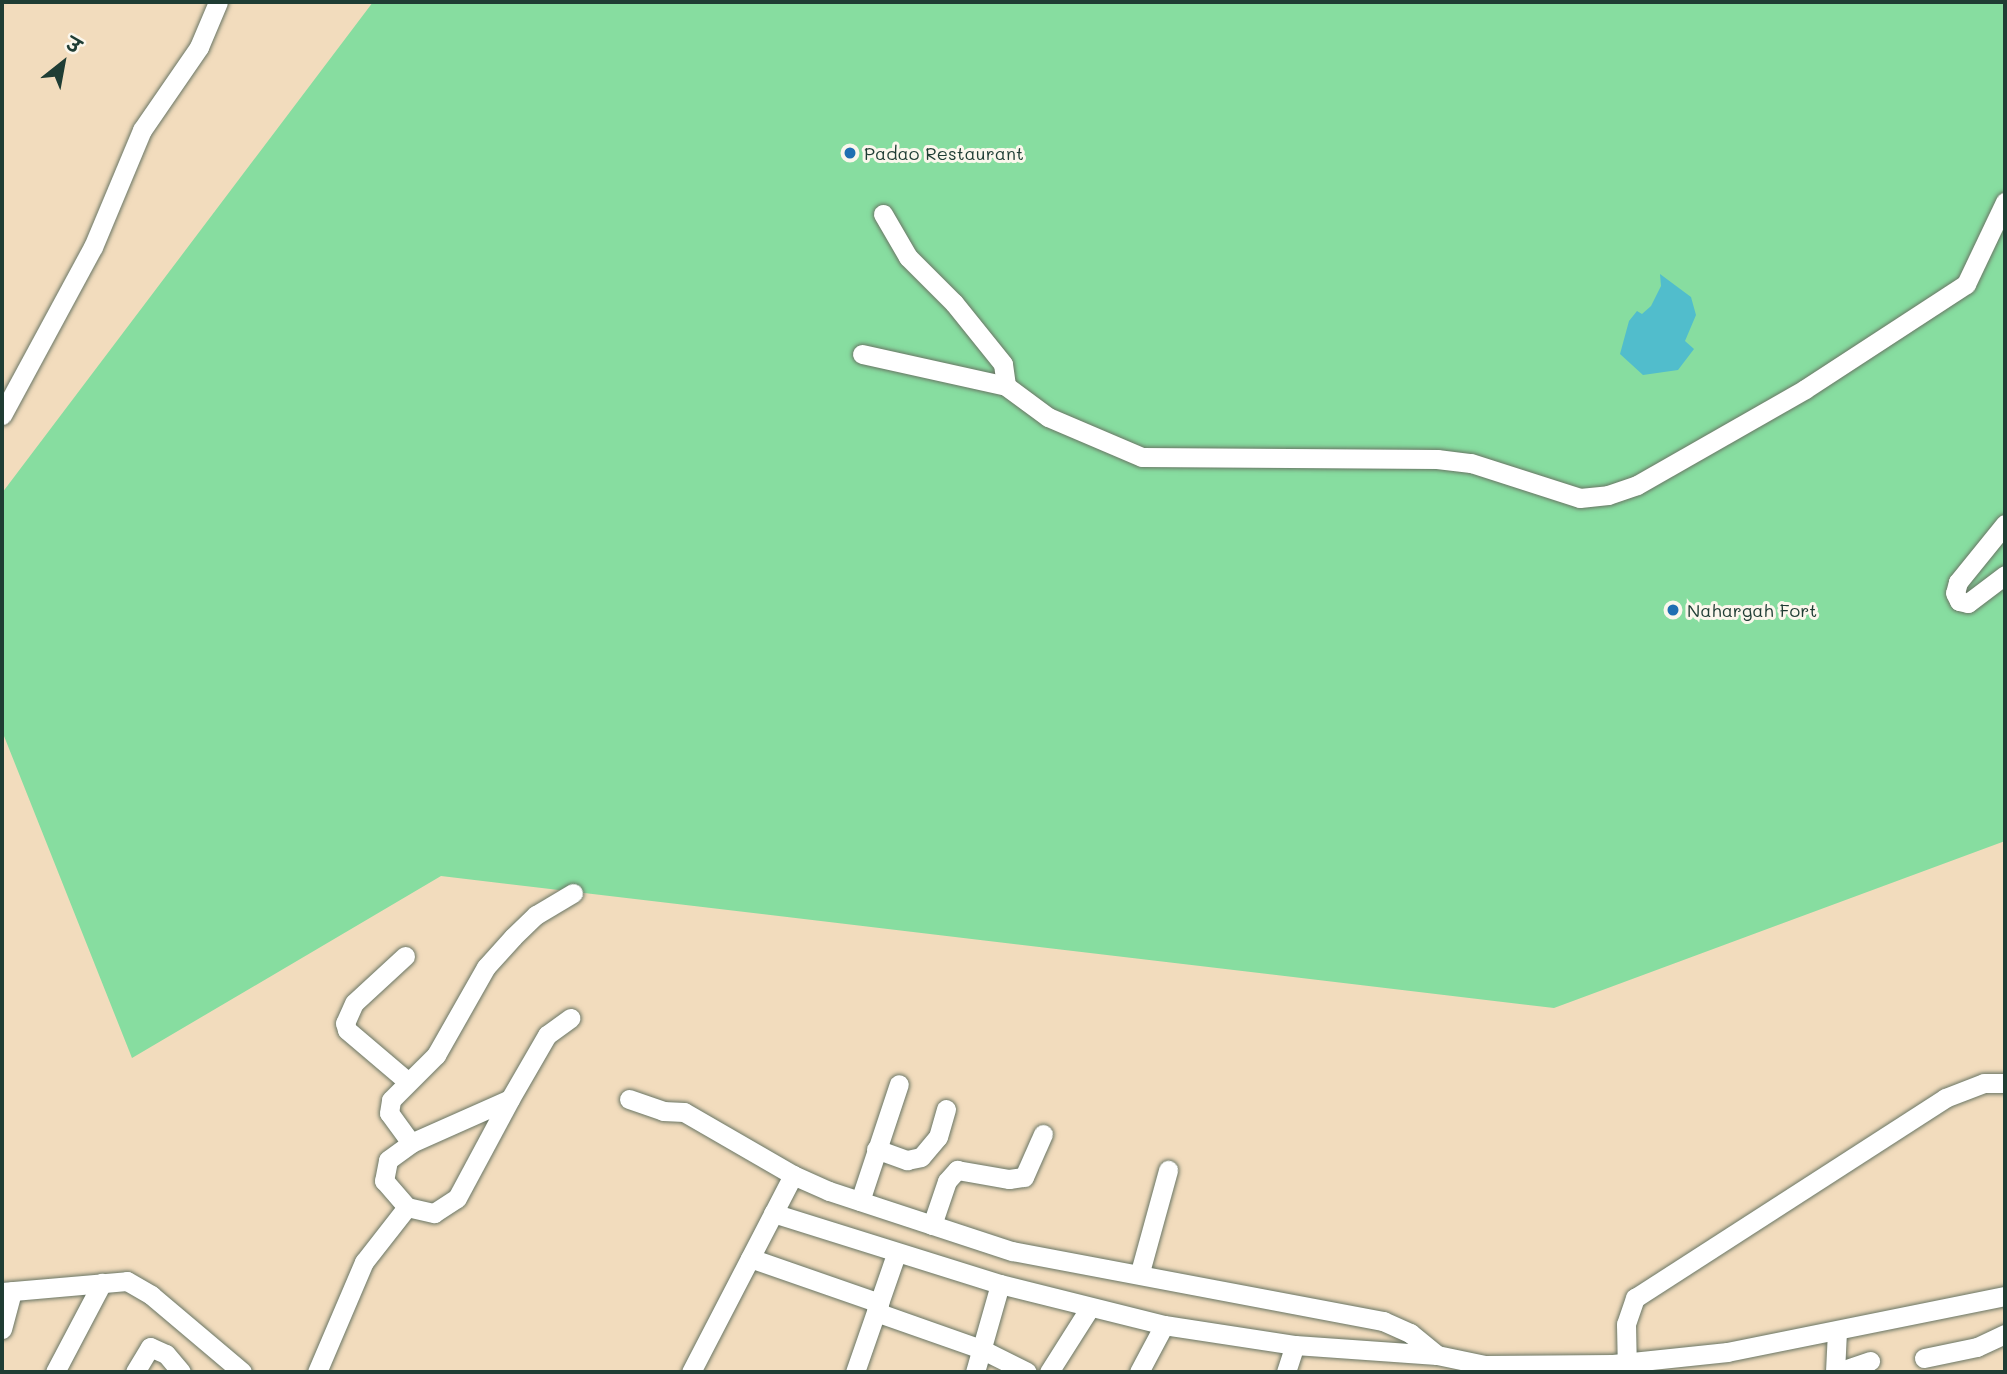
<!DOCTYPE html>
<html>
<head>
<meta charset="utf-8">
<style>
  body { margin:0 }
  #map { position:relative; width:2007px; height:1374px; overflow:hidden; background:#f2dcbd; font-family:Mali,"Playpen Sans Deva",sans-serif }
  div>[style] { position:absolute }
  .green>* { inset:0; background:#87dda0 }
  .water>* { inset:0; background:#51bdcc }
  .roads { filter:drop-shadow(0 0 2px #697564) drop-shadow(0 0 2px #697564) }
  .minor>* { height:19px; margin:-9.5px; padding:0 9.5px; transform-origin:9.5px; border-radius:9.5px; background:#fff }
  .dots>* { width:19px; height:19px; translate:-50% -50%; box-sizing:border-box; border:4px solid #fbf7ec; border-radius:50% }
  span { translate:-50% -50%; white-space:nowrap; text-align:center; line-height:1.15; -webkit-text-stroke:6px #fbf7ec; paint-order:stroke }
  .poi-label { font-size:18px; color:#1f3d34 }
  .left { translate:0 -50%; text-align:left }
  .frame { position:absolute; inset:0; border:4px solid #1f3d34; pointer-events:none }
  .north { position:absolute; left:28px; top:28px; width:70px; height:70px; -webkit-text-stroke:5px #fbf7ec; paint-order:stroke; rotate:31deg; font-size:19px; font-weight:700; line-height:28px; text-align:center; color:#1f3d34 }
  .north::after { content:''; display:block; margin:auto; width:24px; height:32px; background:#1f3d34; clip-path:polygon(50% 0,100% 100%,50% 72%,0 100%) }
</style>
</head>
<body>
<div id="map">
  <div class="green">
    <div style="clip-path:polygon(373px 2px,2005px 2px,2005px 841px,1554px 1008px,441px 876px,132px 1058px,2px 731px,2px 493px)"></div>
  </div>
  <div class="water">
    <div style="clip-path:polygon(1660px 274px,1691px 297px,1696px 315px,1685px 341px,1694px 349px,1678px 370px,1643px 375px,1620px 354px,1629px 321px,1637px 311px,1642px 314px,1651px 306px,1661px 286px)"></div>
  </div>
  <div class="roads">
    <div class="minor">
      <div style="left:883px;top:214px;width:50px;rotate:59.8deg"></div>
      <div style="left:908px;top:257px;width:65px;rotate:45deg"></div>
      <div style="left:954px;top:303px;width:78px;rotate:51.2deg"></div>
      <div style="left:1003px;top:364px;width:22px;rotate:82deg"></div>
      <div style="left:862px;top:354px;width:148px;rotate:12.5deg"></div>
      <div style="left:1006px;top:386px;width:52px;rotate:36.4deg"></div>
      <div style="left:1048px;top:417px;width:102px;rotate:23.1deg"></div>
      <div style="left:1142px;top:457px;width:295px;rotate:0.4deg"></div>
      <div style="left:1437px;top:459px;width:34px;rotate:7deg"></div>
      <div style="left:1471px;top:463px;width:114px;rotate:17.8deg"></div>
      <div style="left:1580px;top:498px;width:28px;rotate:-6deg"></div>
      <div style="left:1608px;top:495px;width:31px;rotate:-19deg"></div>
      <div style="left:1637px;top:485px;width:193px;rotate:-29.7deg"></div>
      <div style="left:1805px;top:389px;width:192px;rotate:-33.1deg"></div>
      <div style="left:1966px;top:284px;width:91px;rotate:-64.6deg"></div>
      <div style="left:2px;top:415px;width:191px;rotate:-61.6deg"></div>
      <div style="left:93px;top:247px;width:127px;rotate:-67.3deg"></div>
      <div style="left:142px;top:130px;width:101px;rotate:-55.5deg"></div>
      <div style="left:199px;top:47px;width:49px;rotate:-67.1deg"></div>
      <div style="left:2005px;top:524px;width:75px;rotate:129deg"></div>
      <div style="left:1958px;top:582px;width:11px;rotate:105deg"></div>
      <div style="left:1955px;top:593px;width:9px;rotate:63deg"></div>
      <div style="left:1959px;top:601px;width:9px;rotate:13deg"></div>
      <div style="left:1968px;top:603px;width:46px;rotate:-37.1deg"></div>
      <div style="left:405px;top:956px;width:69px;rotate:137.3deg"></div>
      <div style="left:354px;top:1003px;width:22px;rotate:114deg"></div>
      <div style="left:345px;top:1023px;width:7px;rotate:74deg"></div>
      <div style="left:347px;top:1030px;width:80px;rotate:40.4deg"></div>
      <div style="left:629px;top:1099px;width:36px;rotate:19deg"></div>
      <div style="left:663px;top:1111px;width:21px;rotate:3deg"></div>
      <div style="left:684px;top:1112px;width:126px;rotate:30deg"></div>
      <div style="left:411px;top:1143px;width:37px;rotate:-126deg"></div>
      <div style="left:389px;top:1113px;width:13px;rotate:-81deg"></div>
      <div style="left:391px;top:1100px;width:64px;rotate:-45deg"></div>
      <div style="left:436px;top:1055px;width:101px;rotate:-60.4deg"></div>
      <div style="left:486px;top:967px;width:40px;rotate:-48deg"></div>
      <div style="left:513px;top:937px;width:32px;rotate:-44deg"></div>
      <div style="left:536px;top:915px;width:43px;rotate:-30.7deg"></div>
      <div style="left:876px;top:1149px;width:33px;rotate:20deg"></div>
      <div style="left:907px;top:1160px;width:14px;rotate:-12deg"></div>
      <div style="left:921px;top:1157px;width:26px;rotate:-50deg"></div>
      <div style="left:938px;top:1137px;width:29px;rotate:-74deg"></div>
      <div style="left:860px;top:1201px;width:123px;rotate:-71.6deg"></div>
      <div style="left:407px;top:1207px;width:35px;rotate:-131deg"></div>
      <div style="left:384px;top:1181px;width:21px;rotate:-79deg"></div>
      <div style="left:388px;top:1160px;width:29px;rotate:-36deg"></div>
      <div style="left:411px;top:1143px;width:108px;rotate:-24deg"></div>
      <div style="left:510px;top:1099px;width:74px;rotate:-60deg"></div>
      <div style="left:547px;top:1035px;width:29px;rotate:-36deg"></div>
      <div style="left:773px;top:1213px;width:238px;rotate:17.4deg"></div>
      <div style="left:1000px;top:1284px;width:169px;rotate:14deg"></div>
      <div style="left:1164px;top:1325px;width:133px;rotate:8.7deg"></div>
      <div style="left:1295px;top:1345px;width:142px;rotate:4deg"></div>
      <div style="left:1437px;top:1355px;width:49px;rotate:11.8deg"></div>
      <div style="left:1485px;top:1365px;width:128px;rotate:-0.4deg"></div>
      <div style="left:1613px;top:1364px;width:115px;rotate:-6deg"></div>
      <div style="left:1727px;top:1352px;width:284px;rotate:-11.4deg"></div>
      <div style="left:932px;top:1225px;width:46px;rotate:-71.2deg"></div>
      <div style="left:947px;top:1181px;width:15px;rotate:-48deg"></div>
      <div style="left:957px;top:1170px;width:53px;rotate:9.8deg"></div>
      <div style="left:1009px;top:1179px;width:15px;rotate:-8deg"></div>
      <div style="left:1024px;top:1177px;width:47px;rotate:-66.2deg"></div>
      <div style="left:750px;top:1258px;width:137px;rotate:19.2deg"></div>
      <div style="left:1140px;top:1272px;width:106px;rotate:-74.6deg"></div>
      <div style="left:2px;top:1292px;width:125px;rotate:-5deg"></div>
      <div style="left:127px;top:1281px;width:28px;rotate:30deg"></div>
      <div style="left:151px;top:1295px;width:119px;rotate:40.2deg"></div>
      <div style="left:876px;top:1312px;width:111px;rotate:19.4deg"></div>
      <div style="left:981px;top:1349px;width:51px;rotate:26.6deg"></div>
      <div style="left:2px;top:1329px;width:39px;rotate:-75deg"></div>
      <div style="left:1924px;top:1358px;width:54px;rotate:-11.7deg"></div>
      <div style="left:1977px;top:1347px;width:31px;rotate:-25deg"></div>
      <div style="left:55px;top:1372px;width:101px;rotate:-62.2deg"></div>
      <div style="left:135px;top:1372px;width:29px;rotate:-59deg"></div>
      <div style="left:150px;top:1347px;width:17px;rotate:24deg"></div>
      <div style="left:166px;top:1354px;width:23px;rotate:50deg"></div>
      <div style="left:317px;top:1372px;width:120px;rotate:-66.9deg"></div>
      <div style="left:364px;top:1262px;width:70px;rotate:-52deg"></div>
      <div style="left:407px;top:1207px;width:28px;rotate:13deg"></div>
      <div style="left:434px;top:1213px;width:27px;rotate:-33deg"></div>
      <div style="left:457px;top:1198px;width:112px;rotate:-61.8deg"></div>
      <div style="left:691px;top:1372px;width:222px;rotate:-62.6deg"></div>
      <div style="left:793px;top:1175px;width:39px;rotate:24deg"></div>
      <div style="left:829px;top:1191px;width:193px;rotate:18.2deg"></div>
      <div style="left:1012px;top:1251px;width:378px;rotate:10.7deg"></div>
      <div style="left:1383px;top:1321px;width:30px;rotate:24deg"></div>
      <div style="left:1410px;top:1333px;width:35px;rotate:39deg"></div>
      <div style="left:855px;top:1372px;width:125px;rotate:-70.8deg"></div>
      <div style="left:975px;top:1372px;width:91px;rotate:-74.1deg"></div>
      <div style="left:1049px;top:1372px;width:75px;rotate:-57.6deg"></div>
      <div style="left:1139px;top:1372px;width:53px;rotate:-62deg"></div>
      <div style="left:1286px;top:1372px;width:28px;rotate:-72deg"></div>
      <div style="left:1627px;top:1372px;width:48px;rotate:-91.2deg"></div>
      <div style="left:1626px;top:1324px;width:28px;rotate:-71deg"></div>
      <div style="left:1635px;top:1298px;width:369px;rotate:-32.8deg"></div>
      <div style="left:1945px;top:1098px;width:42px;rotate:-21deg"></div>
      <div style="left:1984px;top:1083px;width:21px"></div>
      <div style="left:1835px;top:1372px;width:41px;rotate:-87.2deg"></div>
      <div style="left:1838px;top:1372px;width:34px;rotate:-19deg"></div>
    </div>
  </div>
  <div class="dots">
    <div style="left:850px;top:153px;background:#1f6fb2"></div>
    <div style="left:1673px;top:610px;background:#1f6fb2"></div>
  </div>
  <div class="poi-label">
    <span class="left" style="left:864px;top:153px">Padao Restaurant</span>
    <span class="left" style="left:1687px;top:610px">Nahargah Fort</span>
  </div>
  <div class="frame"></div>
  <div class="north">उ</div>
</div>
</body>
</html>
